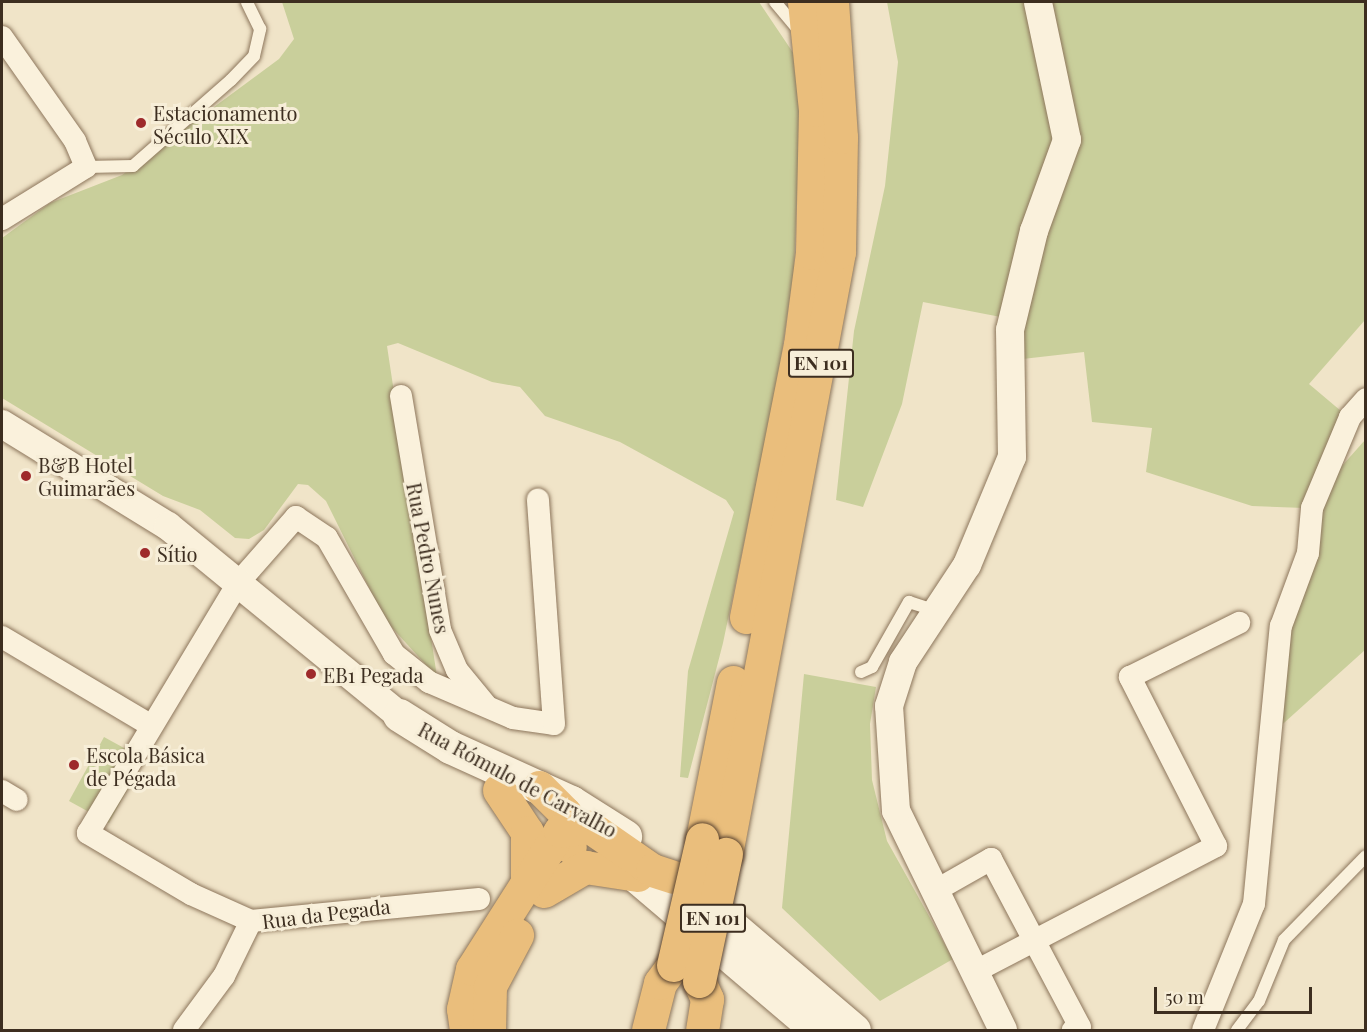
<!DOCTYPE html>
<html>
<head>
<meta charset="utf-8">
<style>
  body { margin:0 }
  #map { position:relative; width:1367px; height:1032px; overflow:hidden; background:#f0e4c8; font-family:"Playfair Display",serif }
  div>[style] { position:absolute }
  .green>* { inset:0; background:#c9cf9b }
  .roads { filter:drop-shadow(0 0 2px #8d765c) drop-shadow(0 0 2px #8d765c) }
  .service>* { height:12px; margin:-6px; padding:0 6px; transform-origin:6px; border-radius:6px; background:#faf1dc }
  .minor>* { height:22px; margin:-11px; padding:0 11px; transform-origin:11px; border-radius:11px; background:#faf1dc }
  .tertiary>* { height:28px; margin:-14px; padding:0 14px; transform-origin:14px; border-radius:14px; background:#faf1dc }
  .secondary>* { height:33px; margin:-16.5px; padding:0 16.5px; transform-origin:16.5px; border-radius:16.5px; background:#faf1dc }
  .trunk>* { height:33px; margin:-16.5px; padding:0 16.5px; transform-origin:16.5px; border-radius:16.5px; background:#eabe7c }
  .bridges { filter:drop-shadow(0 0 2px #5b4430) drop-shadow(0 0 2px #5b4430) }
  .trunk-bridge>* { height:33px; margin:-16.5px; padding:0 16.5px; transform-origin:16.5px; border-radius:16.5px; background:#eabe7c }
  .dots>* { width:16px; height:16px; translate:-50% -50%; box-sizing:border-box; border:3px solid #f7eed8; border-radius:50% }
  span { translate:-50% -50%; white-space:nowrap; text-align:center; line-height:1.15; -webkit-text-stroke:6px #f7eed8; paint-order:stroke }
  .shield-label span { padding:2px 4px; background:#f7eed8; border:2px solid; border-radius:4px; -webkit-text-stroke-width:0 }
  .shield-label { font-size:18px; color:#3d2e20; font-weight:700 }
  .poi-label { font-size:20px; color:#3d2e20 }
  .left { translate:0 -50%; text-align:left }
  .street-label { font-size:20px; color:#3d2e20 }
  .frame { position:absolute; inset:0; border:3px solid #3d2e20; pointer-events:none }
  .scale { position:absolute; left:1154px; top:987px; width:158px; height:27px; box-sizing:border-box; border:3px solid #3d2e20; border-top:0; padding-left:8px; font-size:18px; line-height:21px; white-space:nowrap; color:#3d2e20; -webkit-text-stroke:4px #f7eed8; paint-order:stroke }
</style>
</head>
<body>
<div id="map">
  <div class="green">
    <div style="clip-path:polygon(282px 2px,759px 2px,802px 66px,794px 270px,777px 385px,723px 643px,688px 778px,680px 777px,688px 671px,734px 512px,726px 500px,620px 442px,545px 416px,520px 387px,492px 382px,398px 343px,387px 346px,437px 677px,385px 620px,326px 501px,308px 485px,298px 484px,264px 530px,249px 539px,235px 538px,200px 510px,163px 496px,2px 398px,2px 238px,50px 203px,122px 175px,279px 59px,294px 39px)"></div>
    <div style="clip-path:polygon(887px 2px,1365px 2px,1365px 320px,1309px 384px,1341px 411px,1304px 508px,1252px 506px,1146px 472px,1152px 428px,1092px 422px,1084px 352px,1014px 360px,1006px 318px,923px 302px,902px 404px,863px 507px,836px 500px,854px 331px,885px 186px,898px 62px)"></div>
    <div style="clip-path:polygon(1365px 440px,1365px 650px,1275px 731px,1284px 651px,1325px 485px)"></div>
    <div style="clip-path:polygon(804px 674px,876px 687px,870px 724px,872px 780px,887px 841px,953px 959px,880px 1001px,782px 908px)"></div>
    <div style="clip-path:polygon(104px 737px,144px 759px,109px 823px,69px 801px)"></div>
  </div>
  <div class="roads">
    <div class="service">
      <div style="left:775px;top:2px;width:38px;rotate:50deg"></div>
      <div style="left:86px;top:167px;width:47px;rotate:-1.2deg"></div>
      <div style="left:133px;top:166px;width:130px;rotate:-41.3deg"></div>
      <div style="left:231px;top:80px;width:33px;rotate:-46deg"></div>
      <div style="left:254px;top:56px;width:28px;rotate:-77deg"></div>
      <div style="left:260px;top:29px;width:30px;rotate:-116deg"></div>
      <div style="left:861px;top:672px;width:12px;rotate:-24deg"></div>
      <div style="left:872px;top:667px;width:75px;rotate:-60.4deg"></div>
      <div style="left:909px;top:602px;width:28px;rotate:18deg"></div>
      <div style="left:1237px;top:1030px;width:36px;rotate:-53deg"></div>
      <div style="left:1259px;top:1001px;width:66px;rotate:-67.7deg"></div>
      <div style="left:1284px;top:940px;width:117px;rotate:-45.7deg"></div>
    </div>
    <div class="minor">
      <div style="left:2px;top:37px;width:127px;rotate:54.9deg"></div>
      <div style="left:75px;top:141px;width:28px;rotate:67deg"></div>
      <div style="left:86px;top:167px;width:99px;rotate:148.2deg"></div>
      <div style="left:401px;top:396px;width:237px;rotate:80.5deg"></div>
      <div style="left:440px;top:630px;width:43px;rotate:67deg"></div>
      <div style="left:457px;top:670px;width:44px;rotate:50.5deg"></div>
      <div style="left:2px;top:637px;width:172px;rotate:30.7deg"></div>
      <div style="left:2px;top:791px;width:17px;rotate:31deg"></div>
      <div style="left:933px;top:892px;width:67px;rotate:-29.6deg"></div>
      <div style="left:991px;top:859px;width:190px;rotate:62.1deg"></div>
      <div style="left:1080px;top:1027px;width:8px;rotate:157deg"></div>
      <div style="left:479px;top:899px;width:229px;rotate:174.5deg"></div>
      <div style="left:251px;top:921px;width:66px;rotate:-155.8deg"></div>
      <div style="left:191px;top:894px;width:120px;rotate:-149.4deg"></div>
      <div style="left:88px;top:833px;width:292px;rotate:-59deg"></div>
      <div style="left:238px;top:583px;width:88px;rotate:-48.7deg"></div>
      <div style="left:296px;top:517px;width:37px;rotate:34deg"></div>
      <div style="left:327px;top:538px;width:134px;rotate:60deg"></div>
      <div style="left:394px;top:654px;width:45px;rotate:38.7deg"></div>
      <div style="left:429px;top:682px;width:91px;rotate:23.2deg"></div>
      <div style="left:513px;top:718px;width:41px;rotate:8.3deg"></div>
      <div style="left:554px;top:724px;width:225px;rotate:-94.1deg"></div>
      <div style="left:974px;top:972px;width:273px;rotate:-27.5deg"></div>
      <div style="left:1216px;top:846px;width:190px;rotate:-117deg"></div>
      <div style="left:1130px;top:677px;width:122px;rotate:-26.4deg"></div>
      <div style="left:184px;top:1030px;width:67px;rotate:-53.5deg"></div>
      <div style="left:224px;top:976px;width:61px;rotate:-63.9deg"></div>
      <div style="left:1203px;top:1030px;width:136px;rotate:-68deg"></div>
      <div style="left:1254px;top:904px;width:279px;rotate:-84.5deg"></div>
      <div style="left:1281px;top:626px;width:78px;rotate:-69.7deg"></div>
      <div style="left:1308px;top:553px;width:45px;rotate:-84.9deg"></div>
      <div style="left:1312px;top:508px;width:99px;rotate:-67.3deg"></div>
      <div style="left:1350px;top:417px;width:24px;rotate:-48deg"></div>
    </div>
    <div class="tertiary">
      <div style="left:2px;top:424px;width:195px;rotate:31.6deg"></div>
      <div style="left:168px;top:526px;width:298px;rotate:39.3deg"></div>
      <div style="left:1003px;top:1030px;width:244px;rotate:-116deg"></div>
      <div style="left:896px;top:811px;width:105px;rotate:-93.8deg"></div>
      <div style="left:889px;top:706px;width:46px;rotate:-72.3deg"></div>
      <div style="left:903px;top:662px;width:116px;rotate:-56.6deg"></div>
      <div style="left:967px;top:565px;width:117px;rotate:-67.4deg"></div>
      <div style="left:1012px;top:457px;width:127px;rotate:-90.9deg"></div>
      <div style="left:1010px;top:330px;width:102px;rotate:-76.4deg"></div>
      <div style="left:1034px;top:231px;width:97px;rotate:-70.1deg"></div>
      <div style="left:1067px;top:140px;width:141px;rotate:-101.9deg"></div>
    </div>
    <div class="secondary">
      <div style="left:399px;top:715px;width:60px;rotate:32.1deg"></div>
      <div style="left:450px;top:747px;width:133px;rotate:24.4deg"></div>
      <div style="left:571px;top:802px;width:64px;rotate:32.2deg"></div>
      <div style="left:617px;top:860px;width:262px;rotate:40.4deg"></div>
      <div style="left:694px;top:894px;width:210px;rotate:40.4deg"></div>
    </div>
    <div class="trunk">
      <div style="left:746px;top:617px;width:277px;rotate:-78.8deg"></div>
      <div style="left:800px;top:345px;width:93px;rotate:-82.6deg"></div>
      <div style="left:812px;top:253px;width:143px;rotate:-88.8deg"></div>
      <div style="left:815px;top:110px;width:109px;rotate:-95.8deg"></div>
      <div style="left:539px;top:787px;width:37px;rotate:45deg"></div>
      <div style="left:565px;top:813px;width:34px;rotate:82deg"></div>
      <div style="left:499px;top:790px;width:50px;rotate:56.3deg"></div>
      <div style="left:527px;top:832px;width:46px;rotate:90deg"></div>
      <div style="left:702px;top:839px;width:160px;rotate:-78.8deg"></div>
      <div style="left:726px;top:854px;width:613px;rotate:-79.37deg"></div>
      <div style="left:839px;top:252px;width:115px;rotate:-89deg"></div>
      <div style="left:841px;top:137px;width:135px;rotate:-93.8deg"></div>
      <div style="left:544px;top:891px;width:48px;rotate:-30.3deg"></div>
      <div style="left:585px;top:867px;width:53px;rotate:8.7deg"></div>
      <div style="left:699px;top:981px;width:20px;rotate:66deg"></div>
      <div style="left:707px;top:999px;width:31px;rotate:99deg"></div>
      <div style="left:466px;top:1030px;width:21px;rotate:-98deg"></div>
      <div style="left:463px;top:1009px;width:41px;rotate:-77.3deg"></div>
      <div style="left:472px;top:969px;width:164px;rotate:-57.5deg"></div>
      <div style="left:560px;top:831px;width:30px;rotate:-8deg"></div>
      <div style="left:590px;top:827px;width:75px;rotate:34.7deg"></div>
      <div style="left:652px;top:870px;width:23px;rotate:18deg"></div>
      <div style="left:489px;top:1030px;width:44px;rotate:-88.7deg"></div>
      <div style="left:490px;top:986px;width:58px;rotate:-62.1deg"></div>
      <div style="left:648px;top:1030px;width:49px;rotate:-75.7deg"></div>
      <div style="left:660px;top:983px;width:22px;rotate:-54deg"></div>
    </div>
  </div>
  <div class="bridges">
    <div class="trunk-bridge">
      <div style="left:673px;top:965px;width:129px;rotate:-77deg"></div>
      <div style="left:699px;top:981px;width:130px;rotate:-78deg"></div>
    </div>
  </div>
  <div class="dots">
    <div style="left:141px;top:123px;background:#9e2a2b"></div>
    <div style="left:26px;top:476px;background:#9e2a2b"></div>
    <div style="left:145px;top:553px;background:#9e2a2b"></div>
    <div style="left:311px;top:674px;background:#9e2a2b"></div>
    <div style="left:74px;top:765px;background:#9e2a2b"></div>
  </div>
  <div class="shield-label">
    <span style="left:821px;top:363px">EN 101</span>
    <span style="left:713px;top:918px">EN 101</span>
  </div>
  <div class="poi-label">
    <span class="left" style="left:153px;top:124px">Estacionamento<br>Século XIX</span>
    <span class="left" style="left:38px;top:476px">B&amp;B Hotel<br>Guimarães</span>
    <span class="left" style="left:157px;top:553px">Sítio</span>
    <span class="left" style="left:323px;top:674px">EB1 Pegada</span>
    <span class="left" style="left:86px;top:766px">Escola Básica<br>de Pégada</span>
  </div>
  <div class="street-label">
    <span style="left:429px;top:558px;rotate:79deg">Rua Pedro Nunes</span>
    <span style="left:518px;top:779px;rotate:28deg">Rua Rómulo de Carvalho</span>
    <span style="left:326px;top:913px;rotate:-7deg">Rua da Pegada</span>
  </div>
  <div class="frame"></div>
  <div class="scale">50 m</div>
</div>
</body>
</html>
